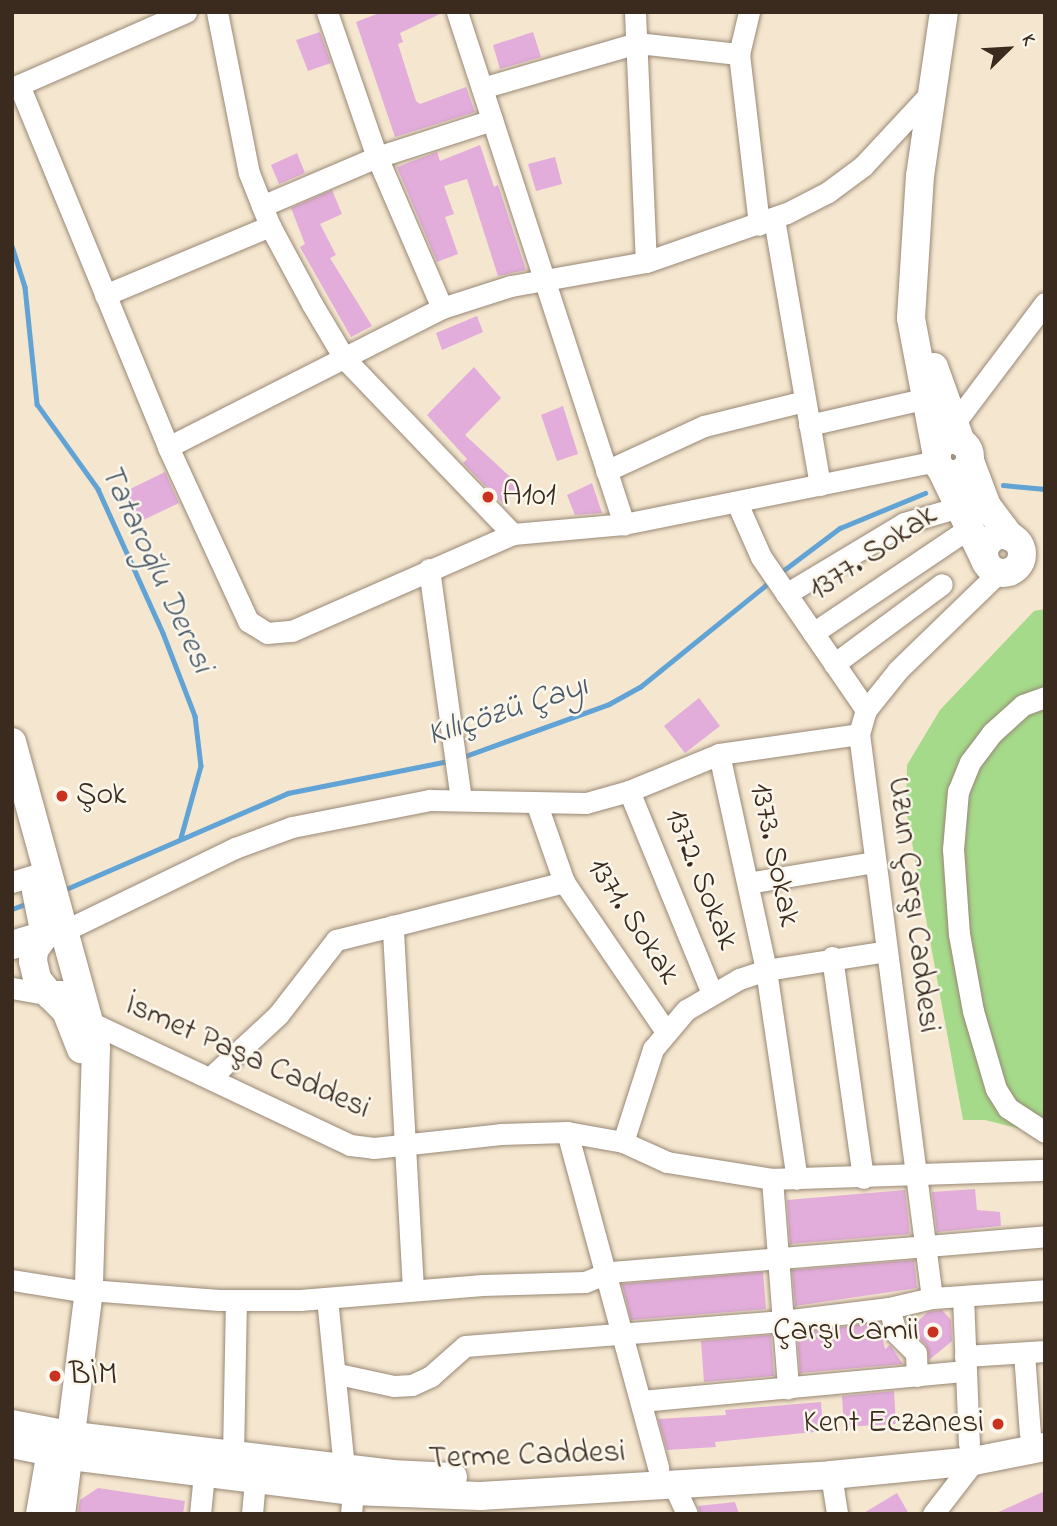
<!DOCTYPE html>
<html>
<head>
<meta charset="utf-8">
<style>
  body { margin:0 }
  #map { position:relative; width:1057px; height:1526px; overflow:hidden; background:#f5e6cf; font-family:"Indie Flower",sans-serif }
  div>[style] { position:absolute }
  .green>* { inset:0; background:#a5da8a }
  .stream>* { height:4.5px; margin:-2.25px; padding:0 2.25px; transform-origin:2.25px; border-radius:2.25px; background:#62a3d6 }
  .building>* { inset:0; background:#e2addb }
  .roads { filter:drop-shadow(0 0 2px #988876) drop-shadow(0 0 2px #988876) }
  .minor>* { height:21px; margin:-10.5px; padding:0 10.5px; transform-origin:10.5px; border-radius:10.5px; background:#fff }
  .major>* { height:28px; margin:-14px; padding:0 14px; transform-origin:14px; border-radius:14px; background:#fff }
  .major>.ring { margin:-14px; padding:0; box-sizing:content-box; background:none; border:28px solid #fff; border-radius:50% }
  .dots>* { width:19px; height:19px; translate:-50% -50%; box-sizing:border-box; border:4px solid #fbf7ec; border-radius:50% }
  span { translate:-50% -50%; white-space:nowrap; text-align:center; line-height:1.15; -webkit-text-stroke:5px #fbf7ec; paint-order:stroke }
  .poi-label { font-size:32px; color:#3b2a1e }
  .left { translate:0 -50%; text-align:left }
  .right { translate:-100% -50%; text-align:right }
  .street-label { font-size:32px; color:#3b2a1e }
  .water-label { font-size:33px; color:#4b5a68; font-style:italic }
  .frame { position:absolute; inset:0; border:14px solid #3b2a1e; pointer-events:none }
  .north { position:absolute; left:973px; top:14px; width:70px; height:70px; -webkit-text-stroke:5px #fbf7ec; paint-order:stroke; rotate:66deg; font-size:19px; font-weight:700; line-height:28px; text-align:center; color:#3b2a1e }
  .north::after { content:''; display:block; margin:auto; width:24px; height:32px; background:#3b2a1e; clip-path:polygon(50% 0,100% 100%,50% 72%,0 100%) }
</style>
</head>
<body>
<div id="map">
  <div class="green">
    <div style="clip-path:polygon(1045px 609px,1045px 1135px,985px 1120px,963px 1120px,906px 810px,907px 765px,940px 710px,1034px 611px)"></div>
  </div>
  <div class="stream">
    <div style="left:12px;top:246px;width:43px;rotate:72.4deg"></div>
    <div style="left:25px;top:287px;width:118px;rotate:84.1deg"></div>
    <div style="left:37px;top:404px;width:105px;rotate:54.3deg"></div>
    <div style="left:98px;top:489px;width:158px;rotate:65.7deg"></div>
    <div style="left:163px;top:633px;width:89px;rotate:68.9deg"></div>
    <div style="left:195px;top:716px;width:50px;rotate:83.2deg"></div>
    <div style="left:201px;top:766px;width:75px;rotate:105.5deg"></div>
    <div style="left:1003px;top:485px;width:42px;rotate:5.4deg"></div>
    <div style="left:780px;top:573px;width:75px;rotate:-36.9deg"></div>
    <div style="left:840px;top:528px;width:92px;rotate:-22.4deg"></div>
    <div style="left:460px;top:758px;width:158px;rotate:-19.9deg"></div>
    <div style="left:609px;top:704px;width:35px;rotate:-29deg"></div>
    <div style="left:640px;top:687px;width:169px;rotate:-39deg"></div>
    <div style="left:64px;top:890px;width:244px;rotate:-23.4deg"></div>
    <div style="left:288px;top:793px;width:163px;rotate:-11.3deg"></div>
    <div style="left:12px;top:909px;width:12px;rotate:-20deg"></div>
  </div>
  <div class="building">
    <div style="clip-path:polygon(382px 12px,444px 12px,400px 33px,403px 42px,398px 44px,416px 101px,420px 104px,466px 87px,475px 112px,395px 137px,356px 22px)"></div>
    <div style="clip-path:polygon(320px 32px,331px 63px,308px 71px,296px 40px)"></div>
    <div style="clip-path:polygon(533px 32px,541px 57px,500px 69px,493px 45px)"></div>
    <div style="clip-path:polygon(480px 145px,494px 187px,498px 185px,526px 270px,498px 276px,467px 179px,444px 186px,454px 214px,445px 217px,458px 254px,437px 262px,397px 167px,437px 152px,440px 161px)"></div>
    <div style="clip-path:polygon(297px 153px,305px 173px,279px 184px,271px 165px)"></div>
    <div style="clip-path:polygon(555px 157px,562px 184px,536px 191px,528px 164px)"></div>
    <div style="clip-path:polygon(332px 190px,342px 214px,320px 224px,336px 255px,330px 258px,372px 326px,351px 337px,300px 247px,305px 244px,291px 208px)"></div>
    <div style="clip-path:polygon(477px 316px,483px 332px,442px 350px,436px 333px)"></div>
    <div style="clip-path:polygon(474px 367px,501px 398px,465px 435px,520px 486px,503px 504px,463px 463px,467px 459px,427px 415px)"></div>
    <div style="clip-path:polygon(563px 406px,578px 454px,557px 461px,541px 415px)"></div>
    <div style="clip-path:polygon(165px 472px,179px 503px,137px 523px,122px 493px)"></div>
    <div style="clip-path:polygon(592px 483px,602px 513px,575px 515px,567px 495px)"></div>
    <div style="clip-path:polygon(699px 698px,720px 726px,685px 753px,664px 726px)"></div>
    <div style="clip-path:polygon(975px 1189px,977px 1210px,1000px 1212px,1001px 1226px,937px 1232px,932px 1192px)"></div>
    <div style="clip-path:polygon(905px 1190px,910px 1234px,790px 1244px,787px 1200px)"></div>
    <div style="clip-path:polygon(914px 1260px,917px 1288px,795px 1306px,792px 1270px)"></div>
    <div style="clip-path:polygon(763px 1272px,766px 1309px,631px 1320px,622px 1284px)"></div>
    <div style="clip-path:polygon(942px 1310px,951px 1320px,952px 1341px,929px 1360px,926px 1345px,910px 1328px,928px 1312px)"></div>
    <div style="clip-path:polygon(879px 1322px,885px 1349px,890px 1345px,903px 1364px,800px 1373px,797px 1333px)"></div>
    <div style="clip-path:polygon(771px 1335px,774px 1376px,704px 1382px,701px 1341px)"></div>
    <div style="clip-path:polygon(894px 1391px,896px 1424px,844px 1427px,842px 1396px)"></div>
    <div style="clip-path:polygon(821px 1402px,823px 1431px,715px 1442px,716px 1447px,667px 1450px,658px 1419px,726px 1415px,725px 1410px)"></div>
    <div style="clip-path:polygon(98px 1488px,185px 1501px,183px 1514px,78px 1514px,80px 1500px)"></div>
    <div style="clip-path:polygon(1045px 1491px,1045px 1514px,994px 1514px)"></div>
    <div style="clip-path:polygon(897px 1493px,909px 1514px,862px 1514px)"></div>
    <div style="clip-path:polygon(735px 1502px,739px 1514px,700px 1514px,698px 1506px)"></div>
  </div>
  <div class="roads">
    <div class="minor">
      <div style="left:217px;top:12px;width:164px;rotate:78.8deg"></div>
      <div style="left:249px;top:173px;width:57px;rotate:68.4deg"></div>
      <div style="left:270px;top:226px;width:89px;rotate:61.7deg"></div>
      <div style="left:312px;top:304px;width:63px;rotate:59.3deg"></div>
      <div style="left:344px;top:358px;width:244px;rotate:46.2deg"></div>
      <div style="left:327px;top:12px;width:153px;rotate:71deg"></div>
      <div style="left:377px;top:157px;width:164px;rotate:66.7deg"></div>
      <div style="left:457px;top:12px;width:539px;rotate:71.94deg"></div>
      <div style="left:635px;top:12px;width:250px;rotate:87.5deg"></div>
      <div style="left:749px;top:12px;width:43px;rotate:103.4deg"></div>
      <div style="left:739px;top:54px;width:172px;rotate:83.3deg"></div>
      <div style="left:19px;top:85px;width:391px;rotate:67.6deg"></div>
      <div style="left:168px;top:447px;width:192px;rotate:65.3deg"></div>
      <div style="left:248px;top:621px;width:22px;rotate:32deg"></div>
      <div style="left:267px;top:633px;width:25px;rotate:-5deg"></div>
      <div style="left:292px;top:631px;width:241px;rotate:-23.7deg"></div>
      <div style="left:513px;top:534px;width:111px;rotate:-5.1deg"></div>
      <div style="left:624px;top:524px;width:319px;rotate:-11.4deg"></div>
      <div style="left:12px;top:88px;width:190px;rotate:-23.6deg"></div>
      <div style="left:482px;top:88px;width:161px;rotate:-16.2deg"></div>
      <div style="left:637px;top:43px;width:103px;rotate:6.2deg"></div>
      <div style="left:262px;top:206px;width:125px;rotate:-23.1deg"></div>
      <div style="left:377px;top:157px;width:121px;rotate:-17.8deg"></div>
      <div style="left:774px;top:219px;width:270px;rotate:80.2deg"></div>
      <div style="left:105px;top:295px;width:179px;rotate:-22.7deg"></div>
      <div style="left:809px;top:425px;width:117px;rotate:-12.8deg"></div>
      <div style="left:953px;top:425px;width:153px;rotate:-53deg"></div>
      <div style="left:168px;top:447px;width:307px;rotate:-26.9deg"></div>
      <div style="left:442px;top:308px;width:72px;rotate:-17.7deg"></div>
      <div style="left:511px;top:286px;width:137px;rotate:-10.1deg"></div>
      <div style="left:646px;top:262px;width:149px;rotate:-19.2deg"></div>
      <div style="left:787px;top:213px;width:46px;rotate:-27.1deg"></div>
      <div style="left:828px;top:192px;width:44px;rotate:-36.6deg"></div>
      <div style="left:863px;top:166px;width:98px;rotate:-47.1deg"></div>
      <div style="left:606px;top:471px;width:108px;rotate:-24.7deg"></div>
      <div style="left:704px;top:426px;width:103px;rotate:-14deg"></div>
      <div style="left:737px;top:503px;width:59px;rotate:66deg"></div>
      <div style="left:761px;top:557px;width:186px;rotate:55.5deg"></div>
      <div style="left:429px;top:569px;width:233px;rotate:82.1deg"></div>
      <div style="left:786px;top:594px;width:138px;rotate:-31deg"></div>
      <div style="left:904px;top:523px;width:57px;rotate:-16.2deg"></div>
      <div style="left:813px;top:633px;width:188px;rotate:-33.9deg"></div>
      <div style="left:834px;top:664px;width:134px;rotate:-36.5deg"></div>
      <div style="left:1045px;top:697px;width:23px;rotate:160deg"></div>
      <div style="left:1023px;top:705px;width:42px;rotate:137.9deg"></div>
      <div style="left:992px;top:733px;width:36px;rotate:127deg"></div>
      <div style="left:970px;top:762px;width:31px;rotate:112deg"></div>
      <div style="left:958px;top:791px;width:58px;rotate:94.9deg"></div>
      <div style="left:953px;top:849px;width:85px;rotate:86deg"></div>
      <div style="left:959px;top:934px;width:78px;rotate:79.7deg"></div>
      <div style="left:973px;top:1011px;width:81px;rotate:73.6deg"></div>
      <div style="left:996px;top:1089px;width:22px;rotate:58deg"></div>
      <div style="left:1008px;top:1108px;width:44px;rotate:33deg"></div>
      <div style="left:719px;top:754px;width:221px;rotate:77.7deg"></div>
      <div style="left:766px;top:970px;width:211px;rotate:81.6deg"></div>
      <div style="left:629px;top:791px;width:218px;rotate:67.7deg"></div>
      <div style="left:537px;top:805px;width:82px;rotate:70.7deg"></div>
      <div style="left:564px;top:882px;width:179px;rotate:55.7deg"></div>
      <div style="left:12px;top:882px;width:38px;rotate:-17deg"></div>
      <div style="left:748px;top:883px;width:129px;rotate:-9.4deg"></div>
      <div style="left:66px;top:930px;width:188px;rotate:-25.9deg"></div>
      <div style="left:235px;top:848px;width:61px;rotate:-20.2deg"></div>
      <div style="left:292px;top:827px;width:141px;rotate:-11.1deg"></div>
      <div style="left:430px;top:800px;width:156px;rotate:1.1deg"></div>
      <div style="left:586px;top:803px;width:45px;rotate:-15.6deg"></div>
      <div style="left:629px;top:791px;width:97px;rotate:-22.3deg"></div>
      <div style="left:719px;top:754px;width:141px;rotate:-8.1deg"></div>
      <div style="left:832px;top:957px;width:223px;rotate:82deg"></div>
      <div style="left:12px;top:988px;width:39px;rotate:10deg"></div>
      <div style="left:92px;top:1023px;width:285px;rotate:25.3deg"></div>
      <div style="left:350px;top:1145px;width:24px;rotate:7deg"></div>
      <div style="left:374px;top:1148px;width:127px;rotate:-6.3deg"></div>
      <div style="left:500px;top:1134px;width:67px;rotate:-1.7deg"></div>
      <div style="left:567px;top:1132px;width:57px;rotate:10.1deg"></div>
      <div style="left:623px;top:1142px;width:48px;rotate:24.4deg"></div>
      <div style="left:667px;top:1162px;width:106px;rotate:9.2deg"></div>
      <div style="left:772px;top:1179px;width:273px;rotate:-1.9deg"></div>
      <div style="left:210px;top:1078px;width:93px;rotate:-42.8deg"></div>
      <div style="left:278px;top:1015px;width:95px;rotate:-52.3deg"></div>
      <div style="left:336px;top:940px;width:59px;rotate:-13.8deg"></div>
      <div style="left:567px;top:1132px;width:348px;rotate:74.8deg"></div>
      <div style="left:623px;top:1142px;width:98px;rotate:-72.1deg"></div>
      <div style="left:653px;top:1049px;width:51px;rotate:-49.8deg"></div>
      <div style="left:686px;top:1010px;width:61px;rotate:-30.3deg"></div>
      <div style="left:739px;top:979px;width:28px;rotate:-18deg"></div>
      <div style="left:766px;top:970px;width:122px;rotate:-8.9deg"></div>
      <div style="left:772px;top:1179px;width:210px;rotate:85.6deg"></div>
      <div style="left:12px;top:1280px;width:64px;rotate:9deg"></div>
      <div style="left:413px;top:1289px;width:364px;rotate:-93.2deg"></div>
      <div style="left:393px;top:926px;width:177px;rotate:-14.4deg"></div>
      <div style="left:89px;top:1290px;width:130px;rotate:4.4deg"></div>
      <div style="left:219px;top:1300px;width:81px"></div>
      <div style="left:300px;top:1300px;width:183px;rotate:-4.7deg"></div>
      <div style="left:482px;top:1285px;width:103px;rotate:-1.7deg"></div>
      <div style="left:585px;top:1282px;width:27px;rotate:-22deg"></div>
      <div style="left:610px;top:1272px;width:436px;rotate:-4.7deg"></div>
      <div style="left:963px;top:1296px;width:148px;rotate:87.7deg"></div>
      <div style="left:327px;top:1298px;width:171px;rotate:84.3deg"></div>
      <div style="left:932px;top:1298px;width:569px;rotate:-97.37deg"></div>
      <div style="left:859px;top:734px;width:25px;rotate:-74deg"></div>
      <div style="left:866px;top:710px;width:51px;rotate:-51.3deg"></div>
      <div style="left:898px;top:670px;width:139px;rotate:-44.1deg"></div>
      <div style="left:889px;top:1308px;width:26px;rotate:74deg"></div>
      <div style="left:896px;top:1333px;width:28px;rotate:45deg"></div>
      <div style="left:916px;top:1353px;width:23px;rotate:88deg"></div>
      <div style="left:1024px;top:1353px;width:81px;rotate:85.8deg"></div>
      <div style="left:965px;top:1356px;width:80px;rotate:-3.6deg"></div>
      <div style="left:338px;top:1374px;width:57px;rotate:12.1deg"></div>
      <div style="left:394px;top:1386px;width:18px;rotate:-3deg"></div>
      <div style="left:412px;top:1385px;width:21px;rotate:-25deg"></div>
      <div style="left:431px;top:1376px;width:45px;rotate:-41.4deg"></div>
      <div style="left:465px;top:1346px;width:319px;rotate:-4.5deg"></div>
      <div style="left:783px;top:1321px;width:107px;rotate:-7deg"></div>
      <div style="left:889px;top:1308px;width:44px;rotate:-13.1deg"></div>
      <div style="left:932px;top:1298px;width:113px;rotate:-4deg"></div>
      <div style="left:641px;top:1401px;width:326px;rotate:-5.3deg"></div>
      <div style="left:233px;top:1455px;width:155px;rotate:-88.9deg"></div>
      <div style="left:831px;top:1475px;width:39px;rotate:81deg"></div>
      <div style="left:674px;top:1486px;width:31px;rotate:65deg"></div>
      <div style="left:200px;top:1514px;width:40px;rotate:-84.3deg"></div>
      <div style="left:252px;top:1514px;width:34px;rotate:-85deg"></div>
      <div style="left:351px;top:1514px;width:23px;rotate:-85deg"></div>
      <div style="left:933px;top:1514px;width:67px;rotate:-52.3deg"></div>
    </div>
    <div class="major">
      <div style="left:934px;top:367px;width:80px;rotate:70.2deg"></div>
      <div class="ring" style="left:936px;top:440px;width:6px;height:6px"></div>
      <div style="left:937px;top:456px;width:140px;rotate:-100.7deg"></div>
      <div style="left:911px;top:318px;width:142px;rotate:-86.4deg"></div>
      <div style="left:920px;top:176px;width:166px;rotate:-81.7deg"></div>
      <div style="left:970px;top:461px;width:48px;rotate:69.3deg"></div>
      <div style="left:987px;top:506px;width:39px;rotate:53deg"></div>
      <div style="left:940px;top:467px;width:106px;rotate:64.2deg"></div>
      <div class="ring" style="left:984px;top:535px;width:10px;height:10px"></div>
      <div style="left:12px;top:742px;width:317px;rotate:74.6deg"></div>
      <div style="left:96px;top:1048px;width:242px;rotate:91.7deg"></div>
      <div style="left:89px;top:1290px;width:226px;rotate:97.1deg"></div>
      <div style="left:56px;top:932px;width:11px;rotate:165deg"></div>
      <div style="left:45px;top:935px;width:19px;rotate:126deg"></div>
      <div style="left:34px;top:950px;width:11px;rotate:95deg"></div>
      <div style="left:33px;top:961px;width:18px;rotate:77deg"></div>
      <div style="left:37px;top:979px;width:21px;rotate:51deg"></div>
      <div style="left:50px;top:995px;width:19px"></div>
      <div style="left:12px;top:945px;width:34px;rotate:-17deg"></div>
      <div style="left:45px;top:935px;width:45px;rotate:-101.6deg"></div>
      <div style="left:50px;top:995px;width:23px;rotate:45deg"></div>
      <div style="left:66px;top:1011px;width:41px;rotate:68.5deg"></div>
      <div style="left:12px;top:1424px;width:63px;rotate:11deg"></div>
      <div style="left:74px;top:1436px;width:319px;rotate:6.8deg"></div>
      <div style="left:391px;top:1474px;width:62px;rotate:2.8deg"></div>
      <div style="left:12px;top:1444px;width:60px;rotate:11.5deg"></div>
      <div style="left:71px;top:1456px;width:284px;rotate:7.1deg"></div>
      <div style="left:353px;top:1491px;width:127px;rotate:2.3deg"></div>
      <div style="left:480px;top:1496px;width:352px;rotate:-3.4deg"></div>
      <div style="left:831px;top:1475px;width:144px;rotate:-5.6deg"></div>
      <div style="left:974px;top:1461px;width:72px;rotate:-11.2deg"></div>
      <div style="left:40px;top:1514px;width:81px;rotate:-80.1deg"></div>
    </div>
  </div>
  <div class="dots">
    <div style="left:488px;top:497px;background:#c8321e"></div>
    <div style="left:62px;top:796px;background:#c8321e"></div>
    <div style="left:933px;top:1332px;background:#c8321e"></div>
    <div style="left:55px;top:1376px;background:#c8321e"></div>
    <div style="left:998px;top:1424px;background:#c8321e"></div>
  </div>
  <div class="poi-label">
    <span class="left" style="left:502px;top:497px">A101</span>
    <span class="left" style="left:76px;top:796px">Şok</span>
    <span class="right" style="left:919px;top:1332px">Çarşı Camii</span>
    <span class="left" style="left:69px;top:1376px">BİM</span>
    <span class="right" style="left:984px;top:1424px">Kent Eczanesi</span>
  </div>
  <div class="street-label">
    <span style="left:874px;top:554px;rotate:-34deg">1377. Sokak</span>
    <span style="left:773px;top:855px;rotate:78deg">1373. Sokak</span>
    <span style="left:700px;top:880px;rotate:68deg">1372. Sokak</span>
    <span style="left:912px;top:905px;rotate:83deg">Uzun Çarşı Caddesi</span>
    <span style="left:632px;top:922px;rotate:57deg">1371. Sokak</span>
    <span style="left:247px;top:1058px;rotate:24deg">İsmet Paşa Caddesi</span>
    <span style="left:527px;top:1457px;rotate:-2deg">Terme Caddesi</span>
  </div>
  <div class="water-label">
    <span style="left:155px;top:569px;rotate:65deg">Tataroğlu Deresi</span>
    <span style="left:508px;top:712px;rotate:-18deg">Kılıçözü Çayı</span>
  </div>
  <div class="frame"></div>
  <div class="north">K</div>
</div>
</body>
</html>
